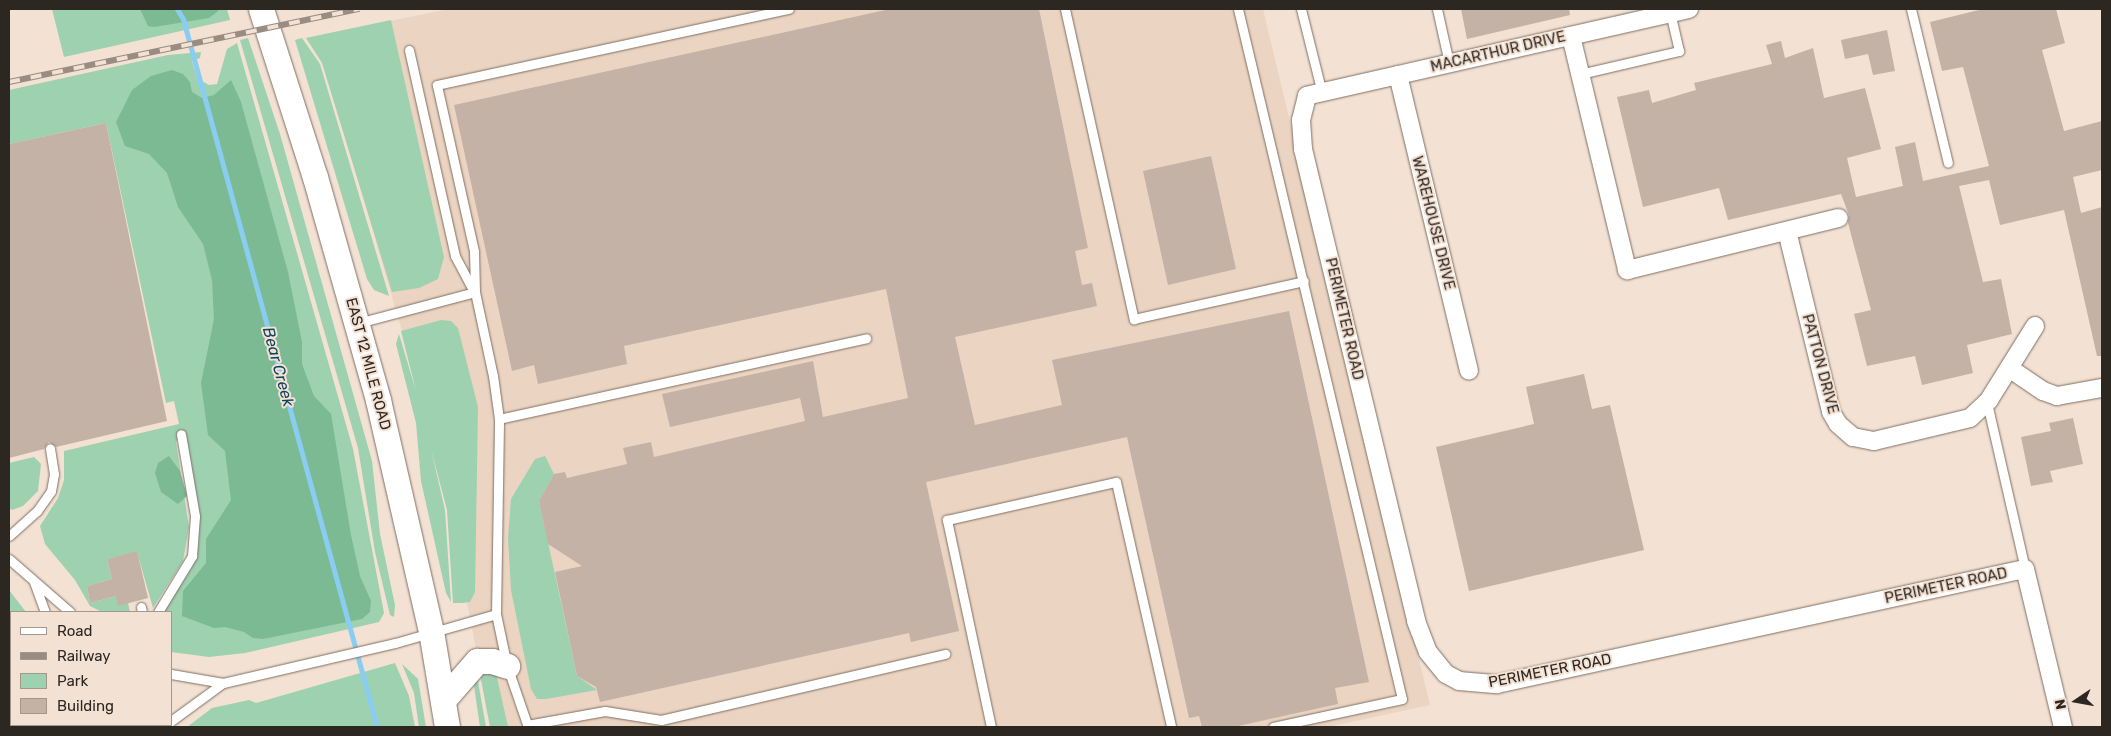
<!DOCTYPE html>
<html>
<head>
<meta charset="utf-8">
<style>
  body { margin:0 }
  #map { position:relative; width:2111px; height:736px; overflow:hidden; background:#f3e1d3; font-family:Rubik,sans-serif }
  div>[style] { position:absolute }
  .built>* { inset:0; background:#ecd4c2 }
  .green>* { inset:0; background:#9dd1b0 }
  .forest>* { inset:0; background:#7cba93 }
  .stream>* { height:5px; margin:-2.5px; padding:0 2.5px; transform-origin:2.5px; border-radius:2.5px; background:#8acdf2 }
  .building>* { inset:0; background:#c3b2a5 }
  .roads { filter:drop-shadow(0 0 1px #7e6f62) drop-shadow(0 0 1px #7e6f62) }
  .service>* { height:9px; margin:-4.5px; padding:0 4.5px; transform-origin:4.5px; border-radius:4.5px; background:#fff }
  .minor>* { height:18px; margin:-9px; padding:0 9px; transform-origin:9px; border-radius:9px; background:#fff }
  .secondary>* { height:25px; margin:-12.5px; padding:0 12.5px; transform-origin:12.5px; border-radius:12.5px; background:#fff }
  .rail>* { height:5.5px; margin-top:-2.75px; transform-origin:0; background:repeating-linear-gradient(90deg,#f3e1d3 0 11px,#998d83 0 22px); box-sizing:border-box; border-block:1px solid #998d83 }
  span { translate:-50% -50%; white-space:nowrap; text-align:center; line-height:1.15; -webkit-text-stroke:4px #f3e1d3; paint-order:stroke }
  .street-label { font-size:15px; color:#2d2722 }
  .water-label { font-size:16px; color:#0e455e; font-style:italic }
  .frame { position:absolute; inset:0; border:10px solid #2d2722; pointer-events:none }
  .legend { position:absolute; left:10px; top:611px; width:162px; height:115px; box-sizing:border-box; background:#f3e1d3; border:1px solid #a4978c; margin:0; padding:6px 9px; list-style:none; font-size:15px; color:#2d2722 }
  .legend li { display:flex; align-items:center; gap:10px; height:25px }
  .legend b { width:25px; border:1px solid #a4978c }
  .north { position:absolute; left:2051px; top:676px; width:50px; height:50px; -webkit-text-stroke:4px #f3e1d3; paint-order:stroke; rotate:258deg; font-size:14px; font-weight:700; line-height:20px; text-align:center; color:#2d2722 }
  .north::after { content:''; display:block; margin:auto; width:18px; height:22px; background:#2d2722; clip-path:polygon(50% 0,100% 100%,50% 72%,0 100%) }
</style>
</head>
<body>
<div id="map">
  <div class="built">
    <div style="clip-path:polygon(449px 9px,1263px 9px,1430px 705px,1328px 727px,491px 727px,449px 509px,427px 417px,324px 62px,306px 38px)"></div>
  </div>
  <div class="green">
    <div style="clip-path:polygon(52px 9px,227px 9px,230px 20px,64px 57px)"></div>
    <div style="clip-path:polygon(391px 20px,444px 257px,438px 279px,419px 288px,392px 292px,322px 63px,306px 38px)"></div>
    <div style="clip-path:polygon(248px 38px,280px 134px,372px 461px,380px 534px,395px 605px,394px 617px,390px 615px,375px 552px,358px 448px,240px 40px)"></div>
    <div style="clip-path:polygon(302px 38px,320px 64px,389px 296px,374px 290px,367px 279px,295px 40px)"></div>
    <div style="clip-path:polygon(237px 43px,353px 449px,384px 613px,379px 622px,245px 653px,209px 657px,171px 652px,171px 612px,164px 612px,195px 559px,182px 432px,176px 442px,189px 527px,183px 561px,153px 608px,137px 552px,107px 559px,112px 579px,87px 586px,90px 603px,116px 596px,128px 603px,130px 612px,102px 612px,90px 606px,75px 580px,45px 544px,40px 526px,58px 498px,64px 480px,64px 451px,179px 424px,174px 401px,166px 403px,106px 123px,9px 144px,9px 90px,168px 55px,201px 52px,200px 58px,192px 61px,197px 78px,209px 85px,217px 84px,227px 49px)"></div>
    <div style="clip-path:polygon(441px 320px,451px 321px,458px 328px,478px 407px,475px 592px,470px 602px,462px 603px,453px 603px,447px 510px,431px 449px,445px 510px,451px 602px,446px 593px,421px 481px,416px 423px,396px 344px,399px 334px,416px 391px,401px 331px)"></div>
    <div style="clip-path:polygon(545px 456px,554px 474px,539px 501px,577px 676px,597px 690px,546px 699px,537px 699px,531px 689px,511px 590px,508px 538px,511px 499px,535px 459px)"></div>
    <div style="clip-path:polygon(34px 457px,41px 464px,38px 491px,23px 506px,12px 510px,9px 508px,9px 463px)"></div>
    <div style="clip-path:polygon(9px 590px,26px 612px,11px 612px,11px 641px)"></div>
    <div style="clip-path:polygon(395px 663px,409px 696px,415px 727px,187px 727px,212px 708px,249px 700px,256px 703px)"></div>
    <div style="clip-path:polygon(402px 664px,418px 679px,426px 727px,419px 727px,414px 693px)"></div>
    <div style="clip-path:polygon(479px 669px,496px 673px,508px 727px,490px 727px)"></div>
    <div style="clip-path:polygon(477px 676px,479px 687px,486px 727px,480px 727px,473px 679px)"></div>
    <div style="clip-path:polygon(53px 725px,152px 725px,151px 727px)"></div>
  </div>
  <div class="forest">
    <div style="clip-path:polygon(140px 9px,218px 9px,218px 11px,209px 18px,154px 27px,148px 26px)"></div>
    <div style="clip-path:polygon(172px 70px,183px 74px,190px 82px,192px 92px,202px 98px,214px 95px,231px 80px,241px 102px,288px 272px,302px 342px,302px 364px,314px 396px,331px 414px,351px 535px,360px 576px,371px 601px,370px 612px,362px 619px,263px 639px,253px 638px,244px 632px,225px 627px,214px 628px,182px 616px,183px 591px,206px 563px,206px 539px,231px 500px,225px 451px,208px 435px,201px 383px,214px 319px,212px 280px,203px 244px,178px 207px,167px 173px,149px 154px,125px 146px,116px 122px,132px 90px,151px 76px)"></div>
    <div style="clip-path:polygon(169px 456px,180px 471px,187px 496px,178px 504px,161px 492px,155px 473px,158px 463px)"></div>
  </div>
  <div class="stream">
    <div style="left:177px;top:9px;width:12px;rotate:59deg"></div>
    <div style="left:183px;top:19px;width:734px;rotate:74.68deg"></div>
  </div>
  <div class="building">
    <div style="clip-path:polygon(890px 9px,1039px 9px,1088px 248px,1075px 251px,1082px 285px,1092px 283px,1097px 306px,955px 337px,975px 425px,1062px 405px,1052px 360px,1289px 311px,1369px 682px,1335px 688px,1338px 704px,1234px 727px,1202px 727px,1199px 716px,1189px 718px,1127px 437px,926px 482px,959px 631px,911px 642px,909px 633px,600px 702px,596px 687px,577px 676px,555px 572px,582px 566px,548px 544px,539px 501px,554px 474px,565px 472px,567px 478px,627px 464px,623px 448px,651px 442px,654px 457px,805px 421px,800px 398px,670px 427px,662px 394px,813px 361px,823px 417px,908px 398px,886px 289px,624px 346px,627px 364px,538px 384px,534px 365px,512px 371px,454px 105px)"></div>
    <div style="clip-path:polygon(1461px 9px,1569px 9px,1570px 15px,1467px 39px)"></div>
    <div style="clip-path:polygon(1983px 9px,2056px 9px,2065px 43px,2042px 50px,2064px 131px,2102px 121px,2102px 170px,2073px 177px,2081px 213px,2102px 207px,2102px 356px,2097px 356px,2064px 210px,2000px 225px,1989px 180px,1959px 186px,1983px 282px,2001px 279px,2012px 334px,1967px 345px,1973px 373px,1922px 385px,1915px 356px,1867px 366px,1854px 314px,1871px 310px,1848px 223px,1849px 215px,1841px 194px,1728px 220px,1719px 188px,1643px 207px,1617px 97px,1649px 90px,1652px 103px,1696px 90px,1694px 83px,1772px 64px,1766px 45px,1781px 41px,1785px 58px,1813px 48px,1824px 98px,1865px 88px,1881px 149px,1847px 158px,1856px 197px,1903px 186px,1895px 147px,1915px 142px,1923px 181px,1989px 166px,1963px 67px,1942px 71px,1930px 22px)"></div>
    <div style="clip-path:polygon(1887px 30px,1895px 71px,1873px 75px,1868px 54px,1845px 59px,1841px 40px)"></div>
    <div style="clip-path:polygon(106px 123px,167px 421px,56px 447px,49px 442px,44px 449px,9px 458px,9px 144px)"></div>
    <div style="clip-path:polygon(1211px 156px,1236px 269px,1168px 285px,1143px 171px)"></div>
    <div style="clip-path:polygon(1584px 374px,1592px 409px,1610px 405px,1644px 550px,1469px 591px,1436px 447px,1534px 424px,1526px 387px)"></div>
    <div style="clip-path:polygon(2073px 418px,2083px 464px,2050px 471px,2053px 482px,2031px 486px,2021px 437px,2051px 431px,2049px 423px)"></div>
    <div style="clip-path:polygon(137px 551px,148px 598px,118px 606px,116px 596px,90px 603px,87px 586px,112px 579px,107px 559px)"></div>
  </div>
  <div class="roads">
    <div class="service">
      <div style="left:1065px;top:9px;width:318px;rotate:77.5deg"></div>
      <div style="left:1134px;top:319px;width:174px;rotate:-12.6deg"></div>
      <div style="left:1238px;top:9px;width:709px;rotate:76.63deg"></div>
      <div style="left:1402px;top:699px;width:132px;rotate:167.8deg"></div>
      <div style="left:1301px;top:9px;width:87px;rotate:76deg"></div>
      <div style="left:1437px;top:9px;width:55px;rotate:77.5deg"></div>
      <div style="left:1911px;top:9px;width:158px;rotate:76.5deg"></div>
      <div style="left:409px;top:50px;width:211px;rotate:77.4deg"></div>
      <div style="left:455px;top:256px;width:38px;rotate:62deg"></div>
      <div style="left:1580px;top:74px;width:102px;rotate:-13.1deg"></div>
      <div style="left:1679px;top:51px;width:39px;rotate:-103deg"></div>
      <div style="left:358px;top:323px;width:121px;rotate:-14.8deg"></div>
      <div style="left:1987px;top:403px;width:170px;rotate:77.1deg"></div>
      <div style="left:499px;top:419px;width:376px;rotate:-12.4deg"></div>
      <div style="left:9px;top:536px;width:38px;rotate:-42deg"></div>
      <div style="left:37px;top:511px;width:24px;rotate:-55deg"></div>
      <div style="left:51px;top:491px;width:17px;rotate:-80deg"></div>
      <div style="left:54px;top:474px;width:26px;rotate:-99deg"></div>
      <div style="left:9px;top:559px;width:81px;rotate:41deg"></div>
      <div style="left:34px;top:582px;width:32px;rotate:70deg"></div>
      <div style="left:141px;top:607px;width:5px;rotate:79deg"></div>
      <div style="left:158px;top:612px;width:66px;rotate:-58.7deg"></div>
      <div style="left:192px;top:556px;width:40px;rotate:-85.7deg"></div>
      <div style="left:195px;top:516px;width:83px;rotate:-99.7deg"></div>
      <div style="left:171px;top:674px;width:53px;rotate:9.8deg"></div>
      <div style="left:171px;top:721px;width:64px;rotate:-36.2deg"></div>
      <div style="left:223px;top:683px;width:177px;rotate:-13.1deg"></div>
      <div style="left:395px;top:643px;width:105px;rotate:-16deg"></div>
      <div style="left:45px;top:725px;width:2px;rotate:90deg"></div>
      <div style="left:527px;top:725px;width:79px;rotate:-10.2deg"></div>
      <div style="left:605px;top:711px;width:57px;rotate:9.1deg"></div>
      <div style="left:661px;top:720px;width:292px;rotate:-13.1deg"></div>
      <div style="left:21px;top:727px;width:4px;rotate:-34deg"></div>
      <div style="left:166px;top:727px;width:2px;rotate:-63deg"></div>
      <div style="left:528px;top:727px;width:65px;rotate:-109deg"></div>
      <div style="left:507px;top:666px;width:53px;rotate:-101.9deg"></div>
      <div style="left:496px;top:614px;width:195px;rotate:-89.1deg"></div>
      <div style="left:499px;top:419px;width:43px;rotate:-97.9deg"></div>
      <div style="left:493px;top:376px;width:86px;rotate:-102.1deg"></div>
      <div style="left:475px;top:292px;width:41px;rotate:-91.4deg"></div>
      <div style="left:474px;top:251px;width:170px;rotate:-102.6deg"></div>
      <div style="left:437px;top:85px;width:360px;rotate:-12.2deg"></div>
      <div style="left:991px;top:727px;width:212px;rotate:-102deg"></div>
      <div style="left:947px;top:520px;width:173px;rotate:-12.7deg"></div>
      <div style="left:1116px;top:482px;width:251px;rotate:77.3deg"></div>
    </div>
    <div class="minor">
      <div style="left:1689px;top:9px;width:392px;rotate:167.2deg"></div>
      <div style="left:1307px;top:96px;width:25px;rotate:104deg"></div>
      <div style="left:1301px;top:120px;width:29px;rotate:86deg"></div>
      <div style="left:1303px;top:149px;width:485px;rotate:76.5deg"></div>
      <div style="left:1416px;top:621px;width:33px;rotate:69deg"></div>
      <div style="left:1428px;top:652px;width:28px;rotate:51deg"></div>
      <div style="left:1446px;top:674px;width:15px;rotate:28deg"></div>
      <div style="left:1459px;top:681px;width:38px;rotate:5deg"></div>
      <div style="left:1497px;top:684px;width:540px;rotate:-12.29deg"></div>
      <div style="left:2025px;top:569px;width:163px;rotate:76.5deg"></div>
      <div style="left:1571px;top:36px;width:241px;rotate:76.5deg"></div>
      <div style="left:1627px;top:270px;width:218px;rotate:-13.8deg"></div>
      <div style="left:1398px;top:75px;width:304px;rotate:76.5deg"></div>
      <div style="left:1787px;top:231px;width:186px;rotate:76.3deg"></div>
      <div style="left:1831px;top:412px;width:14px;rotate:60deg"></div>
      <div style="left:1838px;top:424px;width:20px;rotate:41deg"></div>
      <div style="left:1853px;top:437px;width:21px;rotate:11deg"></div>
      <div style="left:1874px;top:441px;width:99px;rotate:-13.5deg"></div>
      <div style="left:1970px;top:418px;width:26px;rotate:-43deg"></div>
      <div style="left:1989px;top:400px;width:87px;rotate:-58.1deg"></div>
      <div style="left:2009px;top:368px;width:41px;rotate:34.1deg"></div>
      <div style="left:2043px;top:391px;width:15px;rotate:20deg"></div>
      <div style="left:2057px;top:396px;width:46px;rotate:-10.1deg"></div>
    </div>
    <div class="secondary">
      <div style="left:261px;top:9px;width:176px;rotate:72.2deg"></div>
      <div style="left:315px;top:177px;width:232px;rotate:74.2deg"></div>
      <div style="left:378px;top:400px;width:237px;rotate:77.1deg"></div>
      <div style="left:431px;top:631px;width:97px;rotate:80.5deg"></div>
      <div style="left:443px;top:700px;width:52px;rotate:-48.9deg"></div>
      <div style="left:477px;top:661px;width:15px"></div>
      <div style="left:492px;top:661px;width:16px;rotate:18deg"></div>
    </div>
  </div>
  <div class="rail">
    <div style="left:9px;top:82px;width:358px;rotate:-11.8deg"></div>
  </div>
  <div class="street-label">
    <span style="left:1498px;top:52px;rotate:-13deg">MACARTHUR DRIVE</span>
    <span style="left:1433px;top:223px;rotate:76deg">WAREHOUSE DRIVE</span>
    <span style="left:1344px;top:319px;rotate:77deg">PERIMETER ROAD</span>
    <span style="left:368px;top:364px;rotate:75deg">EAST 12 MILE ROAD</span>
    <span style="left:1820px;top:364px;rotate:75deg">PATTON DRIVE</span>
    <span style="left:1946px;top:586px;rotate:-12deg">PERIMETER ROAD</span>
    <span style="left:1550px;top:671px;rotate:-11deg">PERIMETER ROAD</span>
  </div>
  <div class="water-label">
    <span style="left:278px;top:367px;rotate:75deg">Bear Creek</span>
  </div>
  <div class="frame"></div>
  <ul class="legend">
  <li><b style="height:6px;background:#fff"></b>Road</li>
  <li><b style="height:6px;background:#998d83"></b>Railway</li>
  <li><b style="height:14px;background:#9dd1b0"></b>Park</li>
  <li><b style="height:14px;background:#c3b2a5"></b>Building</li>
  </ul>
  <div class="north">N</div>
</div>
</body>
</html>
